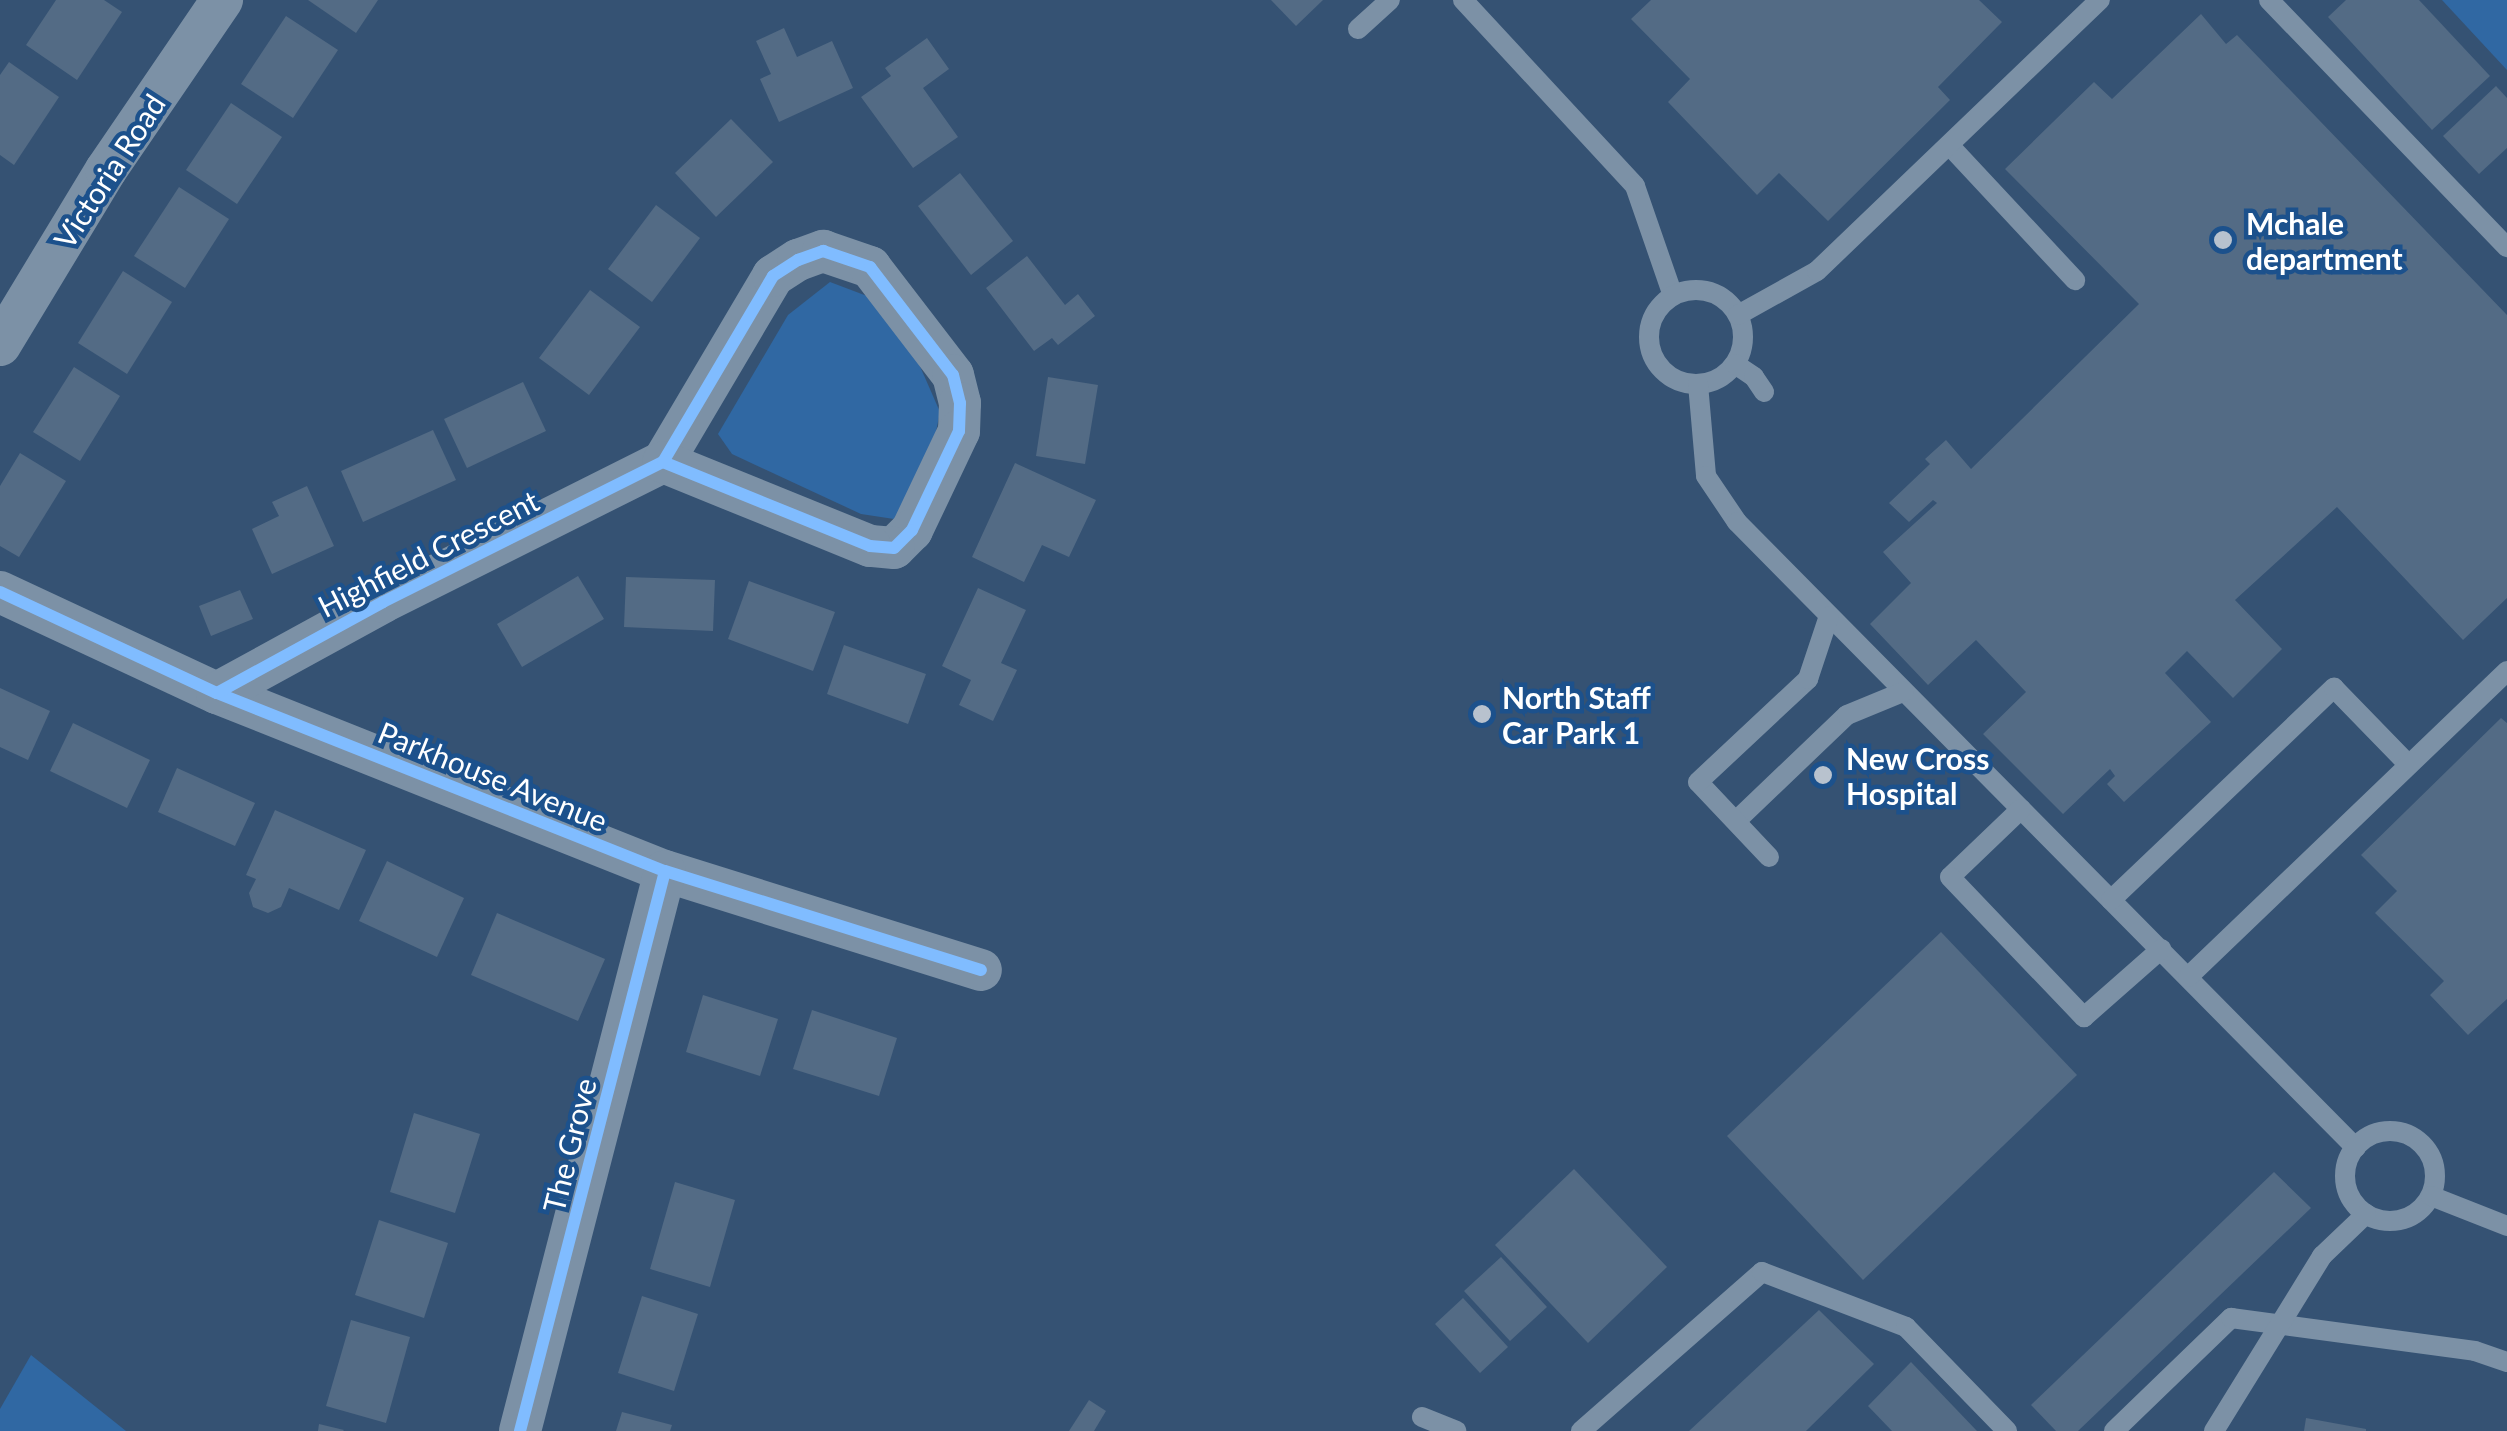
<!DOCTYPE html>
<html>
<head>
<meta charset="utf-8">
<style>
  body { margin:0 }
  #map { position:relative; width:2507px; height:1431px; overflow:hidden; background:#355273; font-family:Lato,sans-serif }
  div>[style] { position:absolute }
  .green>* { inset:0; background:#3068a3 }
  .building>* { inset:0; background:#536b85 }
  .lane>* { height:20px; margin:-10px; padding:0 10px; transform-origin:10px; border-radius:10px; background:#7c91a6 }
  .lane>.ring { margin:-10px; padding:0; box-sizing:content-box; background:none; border:20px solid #7c91a6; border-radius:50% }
  .street>* { height:42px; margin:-21px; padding:0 21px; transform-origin:21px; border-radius:21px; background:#7c91a6 }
  .cycleway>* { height:12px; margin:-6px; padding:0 6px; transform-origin:6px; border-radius:6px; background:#80bcff }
  .dots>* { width:28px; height:28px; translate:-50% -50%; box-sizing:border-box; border:5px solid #1c518c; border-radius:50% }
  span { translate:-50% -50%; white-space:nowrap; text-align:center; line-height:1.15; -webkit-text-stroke:9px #1c518c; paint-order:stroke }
  .street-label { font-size:30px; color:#fff }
  .poi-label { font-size:30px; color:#fff; font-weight:700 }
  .left { translate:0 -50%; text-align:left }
</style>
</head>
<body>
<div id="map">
  <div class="green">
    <div style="clip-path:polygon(2442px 0,2507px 0,2507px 70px)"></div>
    <div style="clip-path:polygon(830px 282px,867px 296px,908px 339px,940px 412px,931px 456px,894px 519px,861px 514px,732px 454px,718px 434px,788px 315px)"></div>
    <div style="clip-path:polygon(31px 1355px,126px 1431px,0 1431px,0 1409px)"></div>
  </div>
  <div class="building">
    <div style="clip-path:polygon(56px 0,104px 0,122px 12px,77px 80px,26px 45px)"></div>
    <div style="clip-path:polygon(308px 0,378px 0,356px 33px)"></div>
    <div style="clip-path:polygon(1271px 0,1323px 0,1296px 26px)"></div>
    <div style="clip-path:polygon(1651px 0,1979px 0,2002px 22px,1938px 87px,1950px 100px,1828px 221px,1779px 173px,1757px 195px,1668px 102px,1690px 79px,1631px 19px)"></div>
    <div style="clip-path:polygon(2346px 0,2419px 0,2490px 76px,2432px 130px,2328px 17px)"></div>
    <div style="clip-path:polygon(2201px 14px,2226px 44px,2237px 35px,2507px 315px,2507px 598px,2463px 640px,2337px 507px,2235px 600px,2282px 649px,2233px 698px,2187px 651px,2165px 673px,2211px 722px,2124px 802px,2107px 784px,2115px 776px,2110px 769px,2063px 814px,1983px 734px,2026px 692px,1976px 640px,1928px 685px,1870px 624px,1911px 583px,1883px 552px,1937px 503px,1933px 500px,1909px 522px,1889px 503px,1930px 464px,1925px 459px,1946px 440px,1971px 469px,2139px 304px,2005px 169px,2094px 82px,2112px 99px)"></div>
    <div style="clip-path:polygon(286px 16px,338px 50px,293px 118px,241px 84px)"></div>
    <div style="clip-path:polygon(784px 28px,797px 57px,832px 41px,853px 88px,779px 122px,760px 79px,771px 74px,756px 41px)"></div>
    <div style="clip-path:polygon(927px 38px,949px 69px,923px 88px,958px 137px,913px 168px,861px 97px,891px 76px,885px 68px)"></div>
    <div style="clip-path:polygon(9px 62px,59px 97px,14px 165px,0 155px,0 75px)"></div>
    <div style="clip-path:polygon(2496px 86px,2507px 98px,2507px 148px,2479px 174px,2443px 136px)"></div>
    <div style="clip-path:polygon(231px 103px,282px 137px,237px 204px,186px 170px)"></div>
    <div style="clip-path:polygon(731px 119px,773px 162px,716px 217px,675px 173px)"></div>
    <div style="clip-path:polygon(960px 173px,1013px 241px,971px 275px,918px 206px)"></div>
    <div style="clip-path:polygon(179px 187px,229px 219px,185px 288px,134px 256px)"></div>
    <div style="clip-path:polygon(656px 205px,700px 238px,652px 302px,608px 269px)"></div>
    <div style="clip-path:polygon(1027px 256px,1065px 305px,1078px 294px,1095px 316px,1058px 345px,1052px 338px,1034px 351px,986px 288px)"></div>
    <div style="clip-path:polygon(123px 271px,172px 302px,127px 374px,78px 343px)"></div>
    <div style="clip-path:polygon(590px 290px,640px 327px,589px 395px,539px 358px)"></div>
    <div style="clip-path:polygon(74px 367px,120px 396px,80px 461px,33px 432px)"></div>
    <div style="clip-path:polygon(1048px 377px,1098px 385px,1085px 464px,1036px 456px)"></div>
    <div style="clip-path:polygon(523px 382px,546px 431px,467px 468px,444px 419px)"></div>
    <div style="clip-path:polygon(433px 430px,456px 480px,363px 522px,341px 471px)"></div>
    <div style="clip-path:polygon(20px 453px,66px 481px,19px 557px,0 546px,0 486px)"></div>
    <div style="clip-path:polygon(1015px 463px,1096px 500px,1069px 557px,1042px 545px,1024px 582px,972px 557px)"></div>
    <div style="clip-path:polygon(307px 486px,334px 546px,272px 574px,252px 529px,279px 516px,272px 502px)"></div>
    <div style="clip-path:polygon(578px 576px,604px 619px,522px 667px,497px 624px)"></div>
    <div style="clip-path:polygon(626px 577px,715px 580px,713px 631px,624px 627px)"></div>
    <div style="clip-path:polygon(749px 581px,835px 612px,813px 671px,728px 639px)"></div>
    <div style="clip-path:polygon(978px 588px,1026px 610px,1001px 663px,1017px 670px,993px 721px,959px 705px,971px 680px,942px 666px)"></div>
    <div style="clip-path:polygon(240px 590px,253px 619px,211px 636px,199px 606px)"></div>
    <div style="clip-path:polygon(844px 645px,926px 674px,908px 724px,827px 694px)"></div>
    <div style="clip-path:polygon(0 688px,50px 711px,28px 760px,0 747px)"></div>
    <div style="clip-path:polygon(2501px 718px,2507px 723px,2507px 999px,2468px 1035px,2430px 995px,2444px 981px,2375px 913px,2397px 891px,2361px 855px)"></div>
    <div style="clip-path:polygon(73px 723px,150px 760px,127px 808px,50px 771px)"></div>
    <div style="clip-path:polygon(177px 768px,255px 803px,235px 846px,158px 812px)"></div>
    <div style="clip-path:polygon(275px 810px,366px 850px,339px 910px,289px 888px,281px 907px,268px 913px,253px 907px,249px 893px,256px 879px,246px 875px)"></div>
    <div style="clip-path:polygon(387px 861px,464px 898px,437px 957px,359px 921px)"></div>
    <div style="clip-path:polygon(497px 913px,605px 959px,578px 1021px,471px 975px)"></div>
    <div style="clip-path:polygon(1941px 932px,2077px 1075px,1863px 1280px,1727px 1136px)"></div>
    <div style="clip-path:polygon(703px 995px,778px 1019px,760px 1076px,686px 1052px)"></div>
    <div style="clip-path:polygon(812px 1010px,897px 1038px,879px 1096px,793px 1069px)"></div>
    <div style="clip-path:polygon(414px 1113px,480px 1134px,455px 1213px,390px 1192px)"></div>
    <div style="clip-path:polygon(1574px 1169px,1667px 1267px,1588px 1343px,1495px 1245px)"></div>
    <div style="clip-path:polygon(2274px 1172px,2311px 1208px,2078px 1431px,2056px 1431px,2031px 1405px)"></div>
    <div style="clip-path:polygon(675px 1182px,735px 1200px,710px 1287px,650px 1269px)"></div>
    <div style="clip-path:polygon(379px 1220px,448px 1243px,424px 1318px,355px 1295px)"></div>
    <div style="clip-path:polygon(1501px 1257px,1547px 1307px,1510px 1341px,1464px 1291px)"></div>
    <div style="clip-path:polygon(642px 1296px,698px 1314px,674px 1391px,618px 1373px)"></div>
    <div style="clip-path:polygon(1463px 1298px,1508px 1347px,1480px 1373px,1435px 1324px)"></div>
    <div style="clip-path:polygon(1819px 1310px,1874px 1364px,1806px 1431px,1689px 1431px)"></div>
    <div style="clip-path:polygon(351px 1320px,410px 1337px,386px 1423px,326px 1406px)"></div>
    <div style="clip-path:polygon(1911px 1362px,1977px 1431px,1892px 1431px,1868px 1406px)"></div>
    <div style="clip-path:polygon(1089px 1400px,1106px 1411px,1094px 1431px,1069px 1431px)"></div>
    <div style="clip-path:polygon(622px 1412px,672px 1425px,670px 1431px,616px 1431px)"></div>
    <div style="clip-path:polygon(2306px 1418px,2366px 1429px,2366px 1431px,2304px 1431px)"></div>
    <div style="clip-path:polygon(319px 1424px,344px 1430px,343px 1431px,318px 1431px)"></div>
  </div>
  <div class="lane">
    <div style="left:1463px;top:0;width:253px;rotate:47.2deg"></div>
    <div style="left:1635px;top:186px;width:116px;rotate:70.9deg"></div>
    <div style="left:2269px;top:0;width:343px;rotate:46.1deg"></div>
    <div style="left:1358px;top:29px;width:43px;rotate:-42.2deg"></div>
    <div style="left:1949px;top:145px;width:185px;rotate:47deg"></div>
    <div class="ring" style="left:1649px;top:290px;width:74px;height:74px"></div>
    <div style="left:1738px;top:315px;width:90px;rotate:-29.1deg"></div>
    <div style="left:1817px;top:271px;width:392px;rotate:-43.8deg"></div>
    <div style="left:1735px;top:364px;width:23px;rotate:34deg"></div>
    <div style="left:1754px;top:377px;width:18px;rotate:56deg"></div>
    <div style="left:1698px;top:384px;width:92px;rotate:85deg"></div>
    <div style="left:1706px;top:476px;width:55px;rotate:56deg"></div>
    <div style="left:1737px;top:522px;width:880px;rotate:45.32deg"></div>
    <div style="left:2021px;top:809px;width:98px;rotate:136.2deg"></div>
    <div style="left:1950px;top:877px;width:194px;rotate:46.3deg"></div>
    <div style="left:2084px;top:1017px;width:103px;rotate:-41.4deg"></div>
    <div style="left:1736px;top:821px;width:153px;rotate:-43.7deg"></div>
    <div style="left:1847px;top:715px;width:61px;rotate:-22.3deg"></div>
    <div style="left:1769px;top:857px;width:103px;rotate:-133.4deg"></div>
    <div style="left:1698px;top:782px;width:151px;rotate:-43.1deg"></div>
    <div style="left:1808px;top:679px;width:66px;rotate:-71.6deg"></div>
    <div style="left:2111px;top:900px;width:308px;rotate:-43.6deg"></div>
    <div style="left:2334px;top:688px;width:107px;rotate:45.8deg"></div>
    <div style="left:2188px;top:977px;width:442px;rotate:-43.8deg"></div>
    <div class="ring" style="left:2345px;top:1131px;width:70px;height:70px"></div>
    <div style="left:2431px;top:1196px;width:82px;rotate:21.5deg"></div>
    <div style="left:1422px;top:1417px;width:37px;rotate:22deg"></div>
    <div style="left:1581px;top:1431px;width:241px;rotate:-41.3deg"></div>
    <div style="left:1762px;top:1272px;width:154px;rotate:20.9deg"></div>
    <div style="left:1906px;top:1327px;width:145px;rotate:45.8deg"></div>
    <div style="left:2114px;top:1431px;width:163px;rotate:-44deg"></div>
    <div style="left:2231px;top:1318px;width:246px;rotate:7.7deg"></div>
    <div style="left:2475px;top:1351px;width:34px;rotate:19deg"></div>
    <div style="left:2214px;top:1431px;width:206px;rotate:-58.3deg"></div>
    <div style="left:2322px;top:1256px;width:61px;rotate:-43.7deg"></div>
  </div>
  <div class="street">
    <div style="left:0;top:345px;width:205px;rotate:-58.8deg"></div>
    <div style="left:106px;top:170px;width:206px;rotate:-55.7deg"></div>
    <div style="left:0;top:592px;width:239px;rotate:25deg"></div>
    <div style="left:217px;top:693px;width:482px;rotate:21.7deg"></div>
    <div style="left:665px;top:871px;width:331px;rotate:17.4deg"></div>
    <div style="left:217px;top:693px;width:189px;rotate:-28.7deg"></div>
    <div style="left:383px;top:602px;width:313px;rotate:-26.6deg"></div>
    <div style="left:663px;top:462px;width:216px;rotate:-59.4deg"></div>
    <div style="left:773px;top:276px;width:30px;rotate:-33deg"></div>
    <div style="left:798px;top:260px;width:27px;rotate:-20deg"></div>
    <div style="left:823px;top:251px;width:50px;rotate:18.8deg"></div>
    <div style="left:870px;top:267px;width:136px;rotate:52.5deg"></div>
    <div style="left:953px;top:375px;width:29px;rotate:76deg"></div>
    <div style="left:960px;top:403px;width:28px;rotate:92deg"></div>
    <div style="left:959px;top:431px;width:110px;rotate:115.4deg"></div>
    <div style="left:912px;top:530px;width:25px;rotate:135deg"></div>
    <div style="left:894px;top:548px;width:24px;rotate:-175deg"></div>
    <div style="left:870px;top:546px;width:223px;rotate:-157.9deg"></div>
    <div style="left:520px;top:1431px;width:578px;rotate:-75.48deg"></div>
  </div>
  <div class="cycleway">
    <div style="left:0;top:592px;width:239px;rotate:25deg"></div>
    <div style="left:217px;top:693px;width:482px;rotate:21.7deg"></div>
    <div style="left:665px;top:871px;width:331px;rotate:17.4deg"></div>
    <div style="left:217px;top:693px;width:189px;rotate:-28.7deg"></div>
    <div style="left:383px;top:602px;width:313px;rotate:-26.6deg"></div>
    <div style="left:663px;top:462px;width:216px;rotate:-59.4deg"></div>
    <div style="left:773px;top:276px;width:30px;rotate:-33deg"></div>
    <div style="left:798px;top:260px;width:27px;rotate:-20deg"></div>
    <div style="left:823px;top:251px;width:50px;rotate:18.8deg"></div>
    <div style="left:870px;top:267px;width:136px;rotate:52.5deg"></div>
    <div style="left:953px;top:375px;width:29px;rotate:76deg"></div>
    <div style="left:960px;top:403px;width:28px;rotate:92deg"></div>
    <div style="left:959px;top:431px;width:110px;rotate:115.4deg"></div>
    <div style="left:912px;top:530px;width:25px;rotate:135deg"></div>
    <div style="left:894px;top:548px;width:24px;rotate:-175deg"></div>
    <div style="left:870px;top:546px;width:223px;rotate:-157.9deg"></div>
    <div style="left:520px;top:1431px;width:578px;rotate:-75.48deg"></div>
  </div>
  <div class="dots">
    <div style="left:2223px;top:240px;background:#b8c2ce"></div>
    <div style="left:1482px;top:714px;background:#b8c2ce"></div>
    <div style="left:1823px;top:775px;background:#b8c2ce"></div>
  </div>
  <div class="street-label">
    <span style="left:109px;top:171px;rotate:-57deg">Victoria Road</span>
    <span style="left:428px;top:553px;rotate:-27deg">Highfield Crescent</span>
    <span style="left:493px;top:776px;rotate:22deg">Parkhouse Avenue</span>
    <span style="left:569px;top:1145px;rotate:-76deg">The Grove</span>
  </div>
  <div class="poi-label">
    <span class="left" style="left:2246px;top:240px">Mchale<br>department</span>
    <span class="left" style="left:1502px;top:714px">North Staff<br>Car Park 1</span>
    <span class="left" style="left:1846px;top:775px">New Cross<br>Hospital</span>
  </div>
</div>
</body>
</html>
